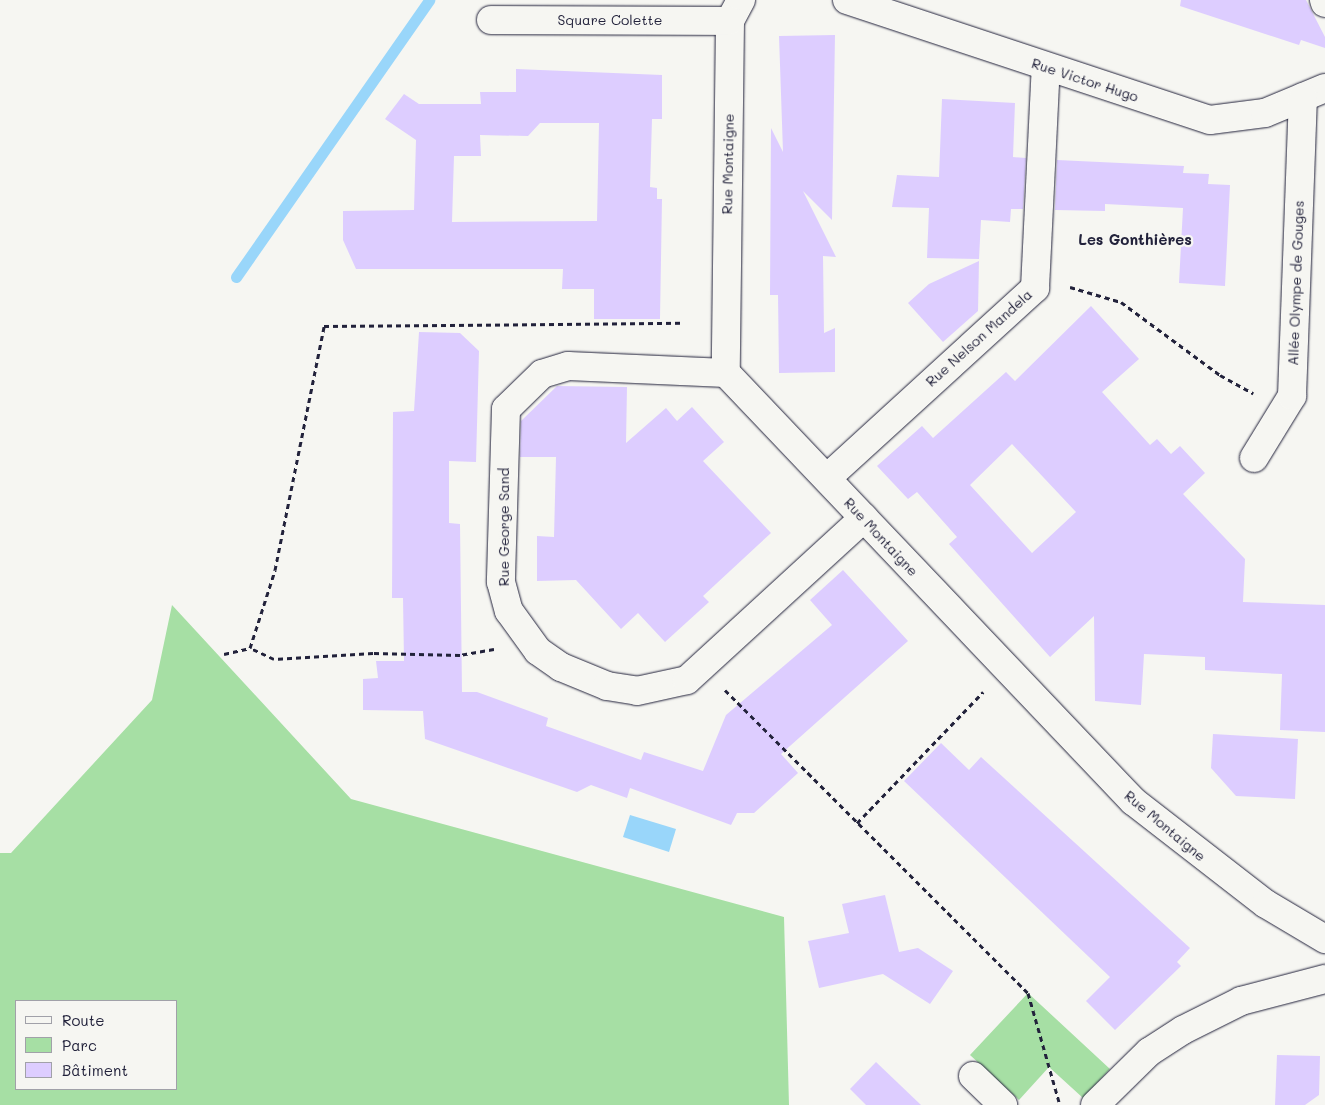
<!DOCTYPE html>
<html>
<head>
<meta charset="utf-8">
<style>
  body { margin:0 }
  #map { position:relative; width:1325px; height:1105px; overflow:hidden; background:#f6f6f2; font-family:Mali,sans-serif }
  div>[style] { position:absolute }
  .green>* { inset:0; background:#a6dfa4 }
  .water>* { inset:0; background:#99d6fa }
  .stream>* { height:11px; margin:-5.5px; padding:0 5.5px; transform-origin:5.5px; border-radius:5.5px; background:#99d6fa }
  .building>* { inset:0; background:#ddcdff }
  .path>* { height:3px; margin-top:-1.5px; transform-origin:0; background:repeating-linear-gradient(90deg,#22223b 0 5px,transparent 0 9px) }
  .roads { filter:drop-shadow(0 0 1px #22223b) drop-shadow(0 0 1px #22223b) }
  .minor>* { height:28px; margin:-14px; padding:0 14px; transform-origin:14px; border-radius:14px; background:#f6f6f2 }
  span { translate:-50% -50%; white-space:nowrap; text-align:center; line-height:1.15; -webkit-text-stroke:4.5px #f6f6f2; paint-order:stroke }
  .street-label { font-size:14px; color:#22223b }
  .neighbourhood-label { font-size:15px; color:#22223b; font-weight:700 }
  .legend { position:absolute; left:15px; top:1000px; width:162px; height:90px; box-sizing:border-box; background:#f6f6f2; border:1px solid #a1a1a9; margin:0; padding:6px 9px; list-style:none; font-size:15px; color:#22223b }
  .legend li { display:flex; align-items:center; gap:10px; height:25px }
  .legend b { width:25px; border:1px solid #a1a1a9 }
</style>
</head>
<body>
<div id="map">
  <div class="green">
    <div style="clip-path:polygon(evenodd,172px 605px,351px 799px,784px 917px,789px 1105px,0 1105px,0 853px,11px 853px,152px 700px,172px 605px,176px 1001px,176px 1089px,16px 1089px,16px 1001px,176px 1001px)"></div>
    <div style="clip-path:polygon(1028px 993px,1110px 1069px,1083px 1098px,1049px 1067px,1019px 1100px,970px 1055px)"></div>
  </div>
  <div class="water">
    <div style="clip-path:polygon(630px 815px,676px 829px,669px 852px,623px 837px)"></div>
  </div>
  <div class="stream">
    <div style="left:236px;top:277px;width:338px;rotate:-55.1deg"></div>
  </div>
  <div class="building">
    <div style="clip-path:polygon(1181px 0,1306px 0,1325px 37px,1325px 48px,1301px 40px,1299px 45px,1180px 6px)"></div>
    <div style="clip-path:polygon(835px 35px,832px 220px,803px 191px,836px 257px,823px 256px,824px 333px,835px 328px,835px 372px,779px 373px,778px 295px,770px 295px,771px 128px,783px 152px,779px 36px)"></div>
    <div style="clip-path:polygon(evenodd,516px 69px,662px 75px,662px 119px,652px 119px,650px 187px,657px 188px,657px 199px,662px 199px,660px 319px,594px 319px,594px 289px,562px 289px,563px 269px,356px 269px,343px 240px,343px 211px,414px 210px,416px 140px,385px 119px,404px 94px,419px 104px,481px 104px,480px 92px,516px 92px,516px 69px,540px 123px,599px 123px,597px 221px,452px 222px,454px 156px,481px 156px,480px 135px,528px 136px,540px 123px)"></div>
    <div style="clip-path:polygon(942px 99px,1015px 103px,1013px 157px,1026px 158px,1023px 209px,1011px 209px,1010px 222px,981px 220px,979px 259px,927px 258px,929px 208px,892px 207px,897px 175px,939px 177px)"></div>
    <div style="clip-path:polygon(1057px 160px,1184px 166px,1183px 173px,1209px 174px,1208px 184px,1230px 185px,1225px 286px,1179px 283px,1183px 208px,1105px 204px,1105px 211px,1055px 210px)"></div>
    <div style="clip-path:polygon(979px 261px,978px 311px,943px 342px,908px 303px,929px 284px)"></div>
    <div style="clip-path:polygon(evenodd,1091px 306px,1139px 359px,1102px 392px,1150px 445px,1157px 439px,1171px 454px,1180px 446px,1205px 473px,1183px 494px,1245px 559px,1243px 602px,1325px 605px,1325px 732px,1280px 730px,1282px 674px,1205px 670px,1205px 657px,1144px 654px,1141px 705px,1095px 701px,1094px 616px,1050px 657px,949px 544px,957px 537px,917px 492px,908px 499px,877px 466px,922px 426px,933px 438px,1006px 372px,1015px 381px,1091px 306px,1012px 444px,1076px 512px,1032px 553px,970px 485px,1012px 444px)"></div>
    <div style="clip-path:polygon(419px 332px,460px 333px,479px 351px,476px 462px,449px 461px,449px 523px,460px 524px,462px 692px,477px 692px,548px 718px,546px 726px,641px 760px,644px 752px,703px 771px,726px 715px,832px 625px,810px 600px,843px 570px,908px 641px,781px 754px,798px 773px,754px 813px,737px 813px,731px 825px,630px 788px,627px 798px,591px 785px,577px 792px,425px 739px,423px 711px,363px 710px,363px 679px,378px 678px,376px 661px,404px 661px,403px 598px,392px 598px,393px 412px,414px 411px)"></div>
    <div style="clip-path:polygon(557px 386px,627px 387px,626px 443px,666px 408px,677px 421px,692px 407px,724px 442px,703px 461px,771px 533px,703px 596px,709px 602px,665px 642px,638px 613px,621px 629px,576px 580px,537px 581px,537px 536px,554px 537px,556px 457px,520px 457px,521px 421px)"></div>
    <div style="clip-path:polygon(1213px 734px,1298px 739px,1295px 799px,1236px 796px,1211px 768px)"></div>
    <div style="clip-path:polygon(941px 743px,969px 770px,981px 757px,1190px 948px,1177px 962px,1181px 966px,1115px 1030px,1086px 1001px,1110px 977px,904px 781px)"></div>
    <div style="clip-path:polygon(885px 895px,899px 952px,918px 948px,953px 971px,930px 1004px,883px 974px,819px 988px,808px 941px,849px 933px,842px 904px)"></div>
    <div style="clip-path:polygon(1277px 1055px,1320px 1056px,1319px 1095px,1305px 1105px,1275px 1105px)"></div>
    <div style="clip-path:polygon(876px 1062px,921px 1105px,866px 1105px,850px 1089px)"></div>
  </div>
  <div class="path">
    <div style="left:1070px;top:287px;width:53px;rotate:16.4deg"></div>
    <div style="left:1121px;top:302px;width:123px;rotate:36.4deg"></div>
    <div style="left:1220px;top:375px;width:38px;rotate:29deg"></div>
    <div style="left:494px;top:649px;width:35px;rotate:170deg"></div>
    <div style="left:460px;top:655px;width:87px;rotate:-178.7deg"></div>
    <div style="left:373px;top:653px;width:99px;rotate:176.5deg"></div>
    <div style="left:274px;top:659px;width:26px;rotate:-155deg"></div>
    <div style="left:250px;top:648px;width:82px;rotate:-72.2deg"></div>
    <div style="left:275px;top:570px;width:249px;rotate:-78.6deg"></div>
    <div style="left:324px;top:326px;width:359px;rotate:-0.5deg"></div>
    <div style="left:224px;top:654px;width:27px;rotate:-13deg"></div>
    <div style="left:725px;top:690px;width:429px;rotate:45deg"></div>
    <div style="left:1028px;top:993px;width:113px;rotate:74.1deg"></div>
    <div style="left:857px;top:823px;width:182px;rotate:-46.1deg"></div>
  </div>
  <div class="roads">
    <div class="minor">
      <div style="left:741px;top:0;width:24px;rotate:118deg"></div>
      <div style="left:730px;top:21px;width:352px;rotate:90.7deg"></div>
      <div style="left:726px;top:373px;width:591px;rotate:46.44deg"></div>
      <div style="left:1133px;top:801px;width:168px;rotate:37.8deg"></div>
      <div style="left:1266px;top:904px;width:69px;rotate:30.7deg"></div>
      <div style="left:847px;top:0;width:382px;rotate:18.3deg"></div>
      <div style="left:1210px;top:120px;width:55px;rotate:-7.3deg"></div>
      <div style="left:1265px;top:113px;width:65px;rotate:-22.6deg"></div>
      <div style="left:1324px;top:0;width:3px;rotate:72deg"></div>
      <div style="left:491px;top:20px;width:239px;rotate:0.2deg"></div>
      <div style="left:726px;top:373px;width:158px;rotate:-177.5deg"></div>
      <div style="left:568px;top:366px;width:27px;rotate:163deg"></div>
      <div style="left:542px;top:374px;width:50px;rotate:135.8deg"></div>
      <div style="left:506px;top:409px;width:173px;rotate:91.7deg"></div>
      <div style="left:501px;top:582px;width:30px;rotate:75deg"></div>
      <div style="left:509px;top:611px;width:49px;rotate:54.1deg"></div>
      <div style="left:538px;top:651px;width:28px;rotate:35deg"></div>
      <div style="left:561px;top:667px;width:50px;rotate:22.4deg"></div>
      <div style="left:607px;top:686px;width:30px;rotate:9deg"></div>
      <div style="left:637px;top:691px;width:51px;rotate:-12.4deg"></div>
      <div style="left:687px;top:680px;width:240px;rotate:-42.5deg"></div>
      <div style="left:1254px;top:458px;width:73px;rotate:-58.5deg"></div>
      <div style="left:1292px;top:396px;width:299px;rotate:-87.9deg"></div>
      <div style="left:827px;top:478px;width:282px;rotate:-42.4deg"></div>
      <div style="left:1035px;top:288px;width:221px;rotate:-87.2deg"></div>
      <div style="left:973px;top:1076px;width:42px;rotate:44deg"></div>
      <div style="left:1095px;top:1105px;width:76px;rotate:-44.5deg"></div>
      <div style="left:1149px;top:1052px;width:40px;rotate:-32.9deg"></div>
      <div style="left:1183px;top:1030px;width:65px;rotate:-26.6deg"></div>
      <div style="left:1241px;top:1001px;width:87px;rotate:-14.7deg"></div>
    </div>
  </div>
  <div class="street-label">
    <span style="left:610px;top:20px">Square Colette</span>
    <span style="left:1085px;top:80px;rotate:18deg">Rue Victor Hugo</span>
    <span style="left:728px;top:164px;rotate:-89deg">Rue Montaigne</span>
    <span style="left:1296px;top:283px;rotate:-88deg">Allée Olympe de Gouges</span>
    <span style="left:979px;top:338px;rotate:-42deg">Rue Nelson Mandela</span>
    <span style="left:504px;top:527px;rotate:-90deg">Rue George Sand</span>
    <span style="left:881px;top:537px;rotate:47deg">Rue Montaigne</span>
    <span style="left:1165px;top:826px;rotate:40deg">Rue Montaigne</span>
  </div>
  <div class="neighbourhood-label">
    <span style="left:1135px;top:240px">Les Gonthières</span>
  </div>
  <ul class="legend">
  <li><b style="height:6px;background:#f6f6f2"></b>Route</li>
  <li><b style="height:14px;background:#a6dfa4"></b>Parc</li>
  <li><b style="height:14px;background:#ddcdff"></b>Bâtiment</li>
  </ul>
</div>
</body>
</html>
